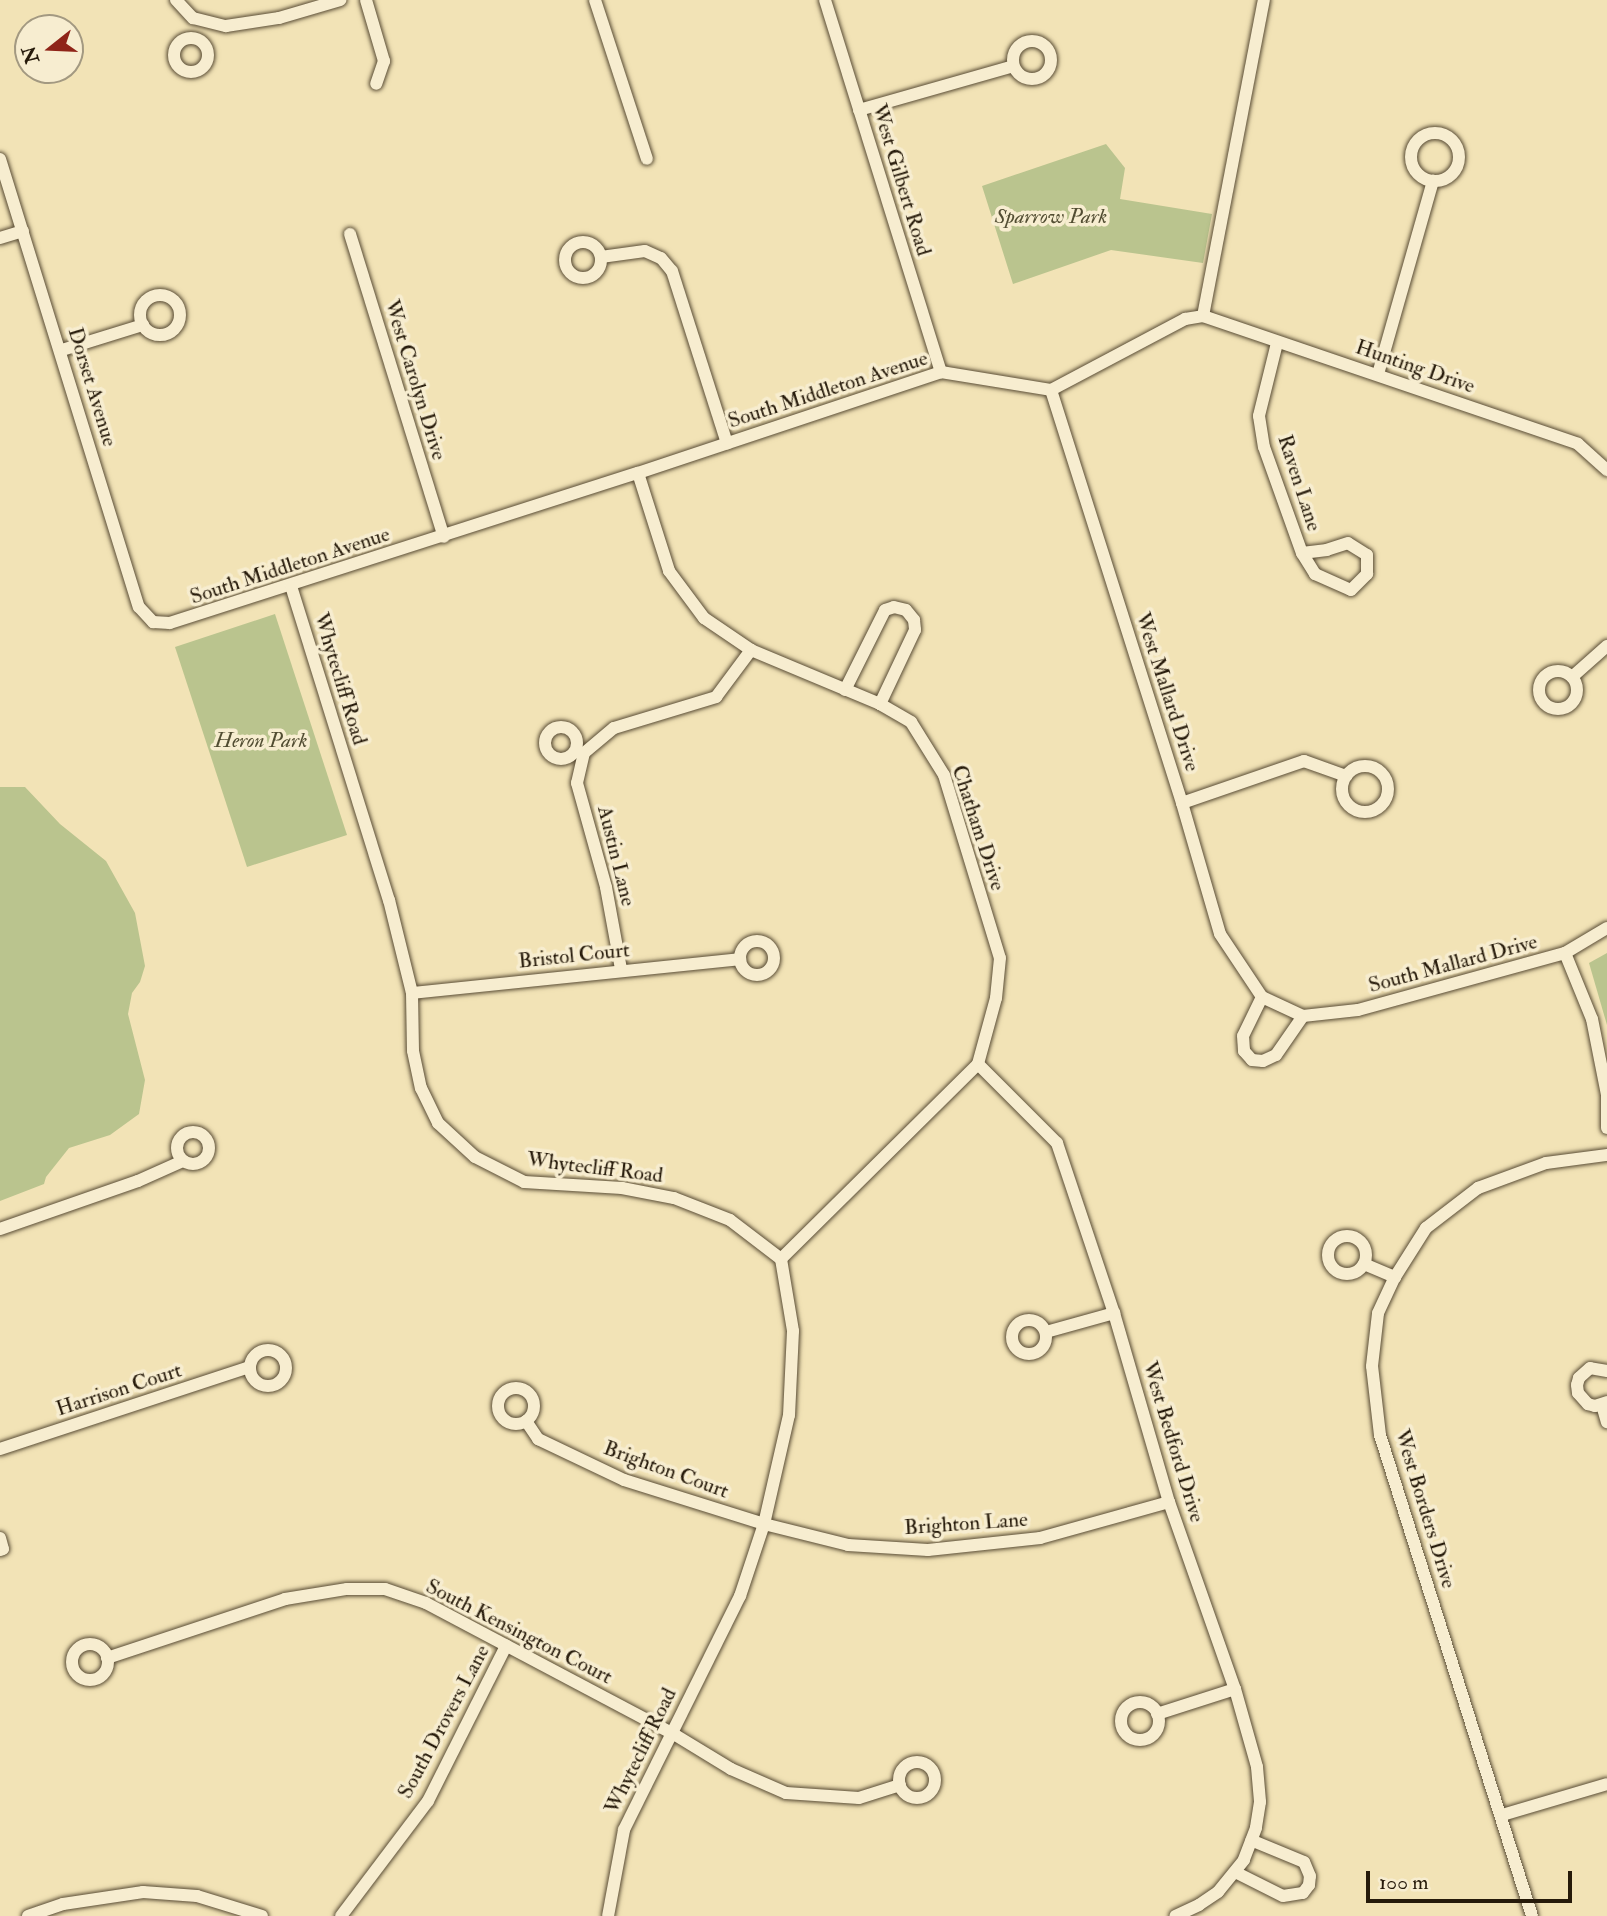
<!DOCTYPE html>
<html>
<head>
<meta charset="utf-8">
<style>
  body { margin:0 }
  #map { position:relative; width:1607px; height:1916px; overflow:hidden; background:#f2e3b6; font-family:"IM FELL Double Pica",serif }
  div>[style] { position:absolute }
  .green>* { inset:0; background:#bac48e }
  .roads { filter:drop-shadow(0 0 2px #594c35) drop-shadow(0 0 2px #594c35) }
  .street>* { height:12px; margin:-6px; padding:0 6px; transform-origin:6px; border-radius:6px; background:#f7edd0 }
  .street>.ring { margin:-6px; padding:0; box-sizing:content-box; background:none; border:12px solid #f7edd0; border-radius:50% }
  span { translate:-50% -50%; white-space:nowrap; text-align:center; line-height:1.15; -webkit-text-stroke:7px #f7edd0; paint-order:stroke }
  .street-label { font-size:21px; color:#261a0a }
  .park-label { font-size:21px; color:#524d32; font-style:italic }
  .north { position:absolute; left:14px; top:14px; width:70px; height:70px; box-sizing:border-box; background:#f7edd0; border:2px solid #a39981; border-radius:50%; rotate:252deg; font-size:19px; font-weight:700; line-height:28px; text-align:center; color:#261a0a }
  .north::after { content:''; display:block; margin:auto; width:24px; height:32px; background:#8f2418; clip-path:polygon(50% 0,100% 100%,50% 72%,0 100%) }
  .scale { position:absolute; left:1366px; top:1871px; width:206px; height:32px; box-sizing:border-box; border:4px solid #261a0a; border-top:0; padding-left:9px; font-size:21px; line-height:24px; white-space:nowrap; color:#261a0a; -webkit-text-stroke:5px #f7edd0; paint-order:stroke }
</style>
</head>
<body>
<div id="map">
  <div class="green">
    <div style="clip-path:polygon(1106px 144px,1125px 168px,1120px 199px,1212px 214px,1203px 263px,1111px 250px,1013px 284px,982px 186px)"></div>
    <div style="clip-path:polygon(275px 614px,347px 835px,247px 867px,175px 647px)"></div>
    <div style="clip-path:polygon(0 787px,25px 787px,60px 824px,106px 861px,135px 913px,145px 966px,140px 982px,132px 993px,128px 1014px,145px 1080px,139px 1114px,110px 1135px,69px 1148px,46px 1177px,44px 1184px,0 1201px)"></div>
    <div style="clip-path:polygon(1607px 953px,1607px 1025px,1589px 963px)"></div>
  </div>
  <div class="roads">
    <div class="street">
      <div style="left:176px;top:0;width:25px;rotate:47deg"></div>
      <div style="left:193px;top:18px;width:34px;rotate:14deg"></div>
      <div style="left:226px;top:26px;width:54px;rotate:-8.6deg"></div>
      <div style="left:279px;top:18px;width:64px;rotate:-16.4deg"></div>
      <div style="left:366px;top:0;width:64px;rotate:73.6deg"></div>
      <div style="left:384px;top:61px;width:24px;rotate:109deg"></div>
      <div style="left:595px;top:0;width:167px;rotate:71.9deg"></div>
      <div style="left:825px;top:0;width:390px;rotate:72.7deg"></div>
      <div class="ring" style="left:174px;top:38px;width:22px;height:22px"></div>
      <div class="ring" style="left:1013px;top:41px;width:26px;height:26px"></div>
      <div style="left:859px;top:110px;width:160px;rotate:-15.9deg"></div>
      <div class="ring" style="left:1411px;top:133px;width:36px;height:36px"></div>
      <div style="left:0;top:159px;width:469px;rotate:72.8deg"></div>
      <div style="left:139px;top:607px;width:21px;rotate:47deg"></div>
      <div style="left:153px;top:622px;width:17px;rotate:3deg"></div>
      <div style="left:170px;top:623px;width:491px;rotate:-17.8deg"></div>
      <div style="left:638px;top:473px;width:319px;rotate:-18.4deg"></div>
      <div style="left:941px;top:372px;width:111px;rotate:9.3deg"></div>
      <div style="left:1051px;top:390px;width:152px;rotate:-27.9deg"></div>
      <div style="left:1185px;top:319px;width:18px;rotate:-9deg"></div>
      <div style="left:1203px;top:316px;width:322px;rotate:-79.1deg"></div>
      <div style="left:350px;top:234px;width:317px;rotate:72.8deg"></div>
      <div style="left:0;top:238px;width:24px;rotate:-17deg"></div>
      <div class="ring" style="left:565px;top:242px;width:24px;height:24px"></div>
      <div style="left:601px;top:257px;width:44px;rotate:-7.8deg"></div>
      <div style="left:645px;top:251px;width:17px;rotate:24deg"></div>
      <div style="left:661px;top:258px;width:17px;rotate:50deg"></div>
      <div style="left:672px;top:271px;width:181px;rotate:72.3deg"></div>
      <div class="ring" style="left:140px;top:295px;width:28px;height:28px"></div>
      <div style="left:1203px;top:316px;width:396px;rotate:18.8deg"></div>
      <div style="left:1578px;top:444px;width:39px;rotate:42deg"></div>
      <div style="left:1277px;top:343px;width:75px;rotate:103.9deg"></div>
      <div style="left:1259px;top:416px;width:31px;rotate:81deg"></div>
      <div style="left:1264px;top:447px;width:113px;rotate:70.3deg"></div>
      <div style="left:1302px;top:553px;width:25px;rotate:58deg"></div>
      <div style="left:1315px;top:574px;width:39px;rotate:24deg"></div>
      <div style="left:1351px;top:590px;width:23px;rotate:-45deg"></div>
      <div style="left:1367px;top:574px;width:19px;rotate:-90deg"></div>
      <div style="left:1367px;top:555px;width:22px;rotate:-148deg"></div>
      <div style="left:1348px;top:543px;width:22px;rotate:162deg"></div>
      <div style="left:1327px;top:550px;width:25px;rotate:173deg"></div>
      <div style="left:62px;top:350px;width:85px;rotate:-17.2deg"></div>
      <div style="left:1378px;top:374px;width:201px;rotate:-74.1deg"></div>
      <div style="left:1051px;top:390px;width:433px;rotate:72.4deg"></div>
      <div style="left:1182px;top:803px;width:136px;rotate:73.8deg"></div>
      <div style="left:1220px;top:934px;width:76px;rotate:56.3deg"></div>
      <div style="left:1262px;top:997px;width:45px;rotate:24.9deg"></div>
      <div style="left:638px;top:473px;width:103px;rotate:72.4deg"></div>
      <div style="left:669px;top:571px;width:59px;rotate:53.3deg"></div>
      <div style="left:704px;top:618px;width:57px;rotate:34.2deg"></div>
      <div style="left:751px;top:650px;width:140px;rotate:22.7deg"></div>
      <div style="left:880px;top:704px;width:36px;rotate:30deg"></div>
      <div style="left:911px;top:722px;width:62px;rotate:58.1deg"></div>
      <div style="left:944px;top:775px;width:191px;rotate:73deg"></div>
      <div style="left:1000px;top:958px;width:40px;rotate:95.7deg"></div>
      <div style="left:996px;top:998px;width:68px;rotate:105.3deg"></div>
      <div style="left:978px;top:1064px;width:277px;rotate:135.3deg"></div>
      <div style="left:291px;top:586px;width:329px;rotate:72.7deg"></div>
      <div style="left:389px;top:900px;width:96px;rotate:76.1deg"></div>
      <div style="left:412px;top:993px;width:58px;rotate:89deg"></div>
      <div style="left:413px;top:1051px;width:38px;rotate:78deg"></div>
      <div style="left:421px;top:1088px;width:39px;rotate:64deg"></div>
      <div style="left:438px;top:1123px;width:50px;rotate:42.6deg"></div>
      <div style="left:475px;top:1157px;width:55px;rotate:27deg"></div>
      <div style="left:524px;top:1182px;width:98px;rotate:3.5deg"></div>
      <div style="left:622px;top:1188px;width:53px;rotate:10.9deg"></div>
      <div style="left:674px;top:1198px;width:60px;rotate:21.4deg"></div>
      <div style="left:730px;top:1220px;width:64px;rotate:37.4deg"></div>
      <div style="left:781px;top:1259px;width:73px;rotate:80.5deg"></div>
      <div style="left:793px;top:1331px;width:84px;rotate:92.7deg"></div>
      <div style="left:789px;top:1415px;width:112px;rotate:102.9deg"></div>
      <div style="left:764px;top:1524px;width:76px;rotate:108.4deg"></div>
      <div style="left:740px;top:1596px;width:261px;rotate:116.4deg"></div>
      <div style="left:624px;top:1830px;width:87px;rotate:100.5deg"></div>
      <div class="ring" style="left:1539px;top:671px;width:26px;height:26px"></div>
      <div style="left:1572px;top:677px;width:47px;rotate:-41.5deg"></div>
      <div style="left:845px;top:690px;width:89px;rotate:-63.4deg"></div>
      <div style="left:885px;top:610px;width:9px;rotate:-18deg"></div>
      <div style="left:894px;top:607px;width:12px;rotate:14deg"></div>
      <div style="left:906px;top:610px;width:13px;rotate:51deg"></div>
      <div style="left:914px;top:620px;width:10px;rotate:84deg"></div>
      <div style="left:915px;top:630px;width:82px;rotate:115.3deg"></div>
      <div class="ring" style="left:545px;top:727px;width:20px;height:20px"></div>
      <div class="ring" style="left:1342px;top:766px;width:34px;height:34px"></div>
      <div style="left:1182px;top:803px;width:129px;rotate:-19deg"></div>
      <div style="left:1304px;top:761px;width:45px;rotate:19.7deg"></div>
      <div class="ring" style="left:740px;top:941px;width:22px;height:22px"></div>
      <div style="left:1565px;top:953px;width:71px;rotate:67.8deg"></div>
      <div style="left:1592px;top:1019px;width:77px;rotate:78.8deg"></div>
      <div style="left:1607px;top:1095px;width:33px;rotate:90deg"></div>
      <div style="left:621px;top:969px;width:83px;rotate:-100.4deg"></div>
      <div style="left:606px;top:887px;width:108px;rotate:-105.6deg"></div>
      <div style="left:577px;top:783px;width:31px;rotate:-77deg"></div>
      <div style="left:584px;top:753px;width:39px;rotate:-40deg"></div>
      <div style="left:614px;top:728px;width:107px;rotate:-16.9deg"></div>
      <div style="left:716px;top:697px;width:59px;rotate:-53.3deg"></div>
      <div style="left:412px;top:993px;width:330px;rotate:-5.9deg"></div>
      <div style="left:1262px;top:997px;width:43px;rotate:116deg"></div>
      <div style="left:1243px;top:1036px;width:15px;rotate:86deg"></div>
      <div style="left:1244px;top:1051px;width:12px;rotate:48deg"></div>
      <div style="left:1252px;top:1060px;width:11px;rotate:5deg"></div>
      <div style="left:1263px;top:1061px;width:14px;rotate:-25deg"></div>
      <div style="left:1276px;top:1055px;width:47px;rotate:-55.3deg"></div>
      <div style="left:1303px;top:1016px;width:55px;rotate:-6.2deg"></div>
      <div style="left:1358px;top:1010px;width:215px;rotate:-15.4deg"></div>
      <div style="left:1565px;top:953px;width:49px;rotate:-30.8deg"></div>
      <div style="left:978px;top:1064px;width:112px;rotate:45deg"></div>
      <div style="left:1057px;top:1143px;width:179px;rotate:71.5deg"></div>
      <div style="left:1114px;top:1313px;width:197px;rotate:73.8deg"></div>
      <div style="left:1169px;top:1502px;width:198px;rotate:70.6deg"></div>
      <div style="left:1235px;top:1689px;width:81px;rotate:74.2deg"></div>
      <div style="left:1257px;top:1767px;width:35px;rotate:85deg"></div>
      <div style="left:1260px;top:1802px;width:26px;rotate:99deg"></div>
      <div style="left:1256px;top:1828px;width:34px;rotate:111deg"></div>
      <div style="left:1244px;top:1860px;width:41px;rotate:129.1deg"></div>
      <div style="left:1218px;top:1892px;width:23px;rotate:146deg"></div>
      <div style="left:1199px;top:1905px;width:26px;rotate:155deg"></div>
      <div class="ring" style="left:177px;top:1132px;width:20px;height:20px"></div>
      <div style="left:0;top:1229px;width:146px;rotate:-19.2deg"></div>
      <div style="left:138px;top:1181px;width:49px;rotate:-24deg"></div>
      <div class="ring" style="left:1328px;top:1236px;width:26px;height:26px"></div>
      <div style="left:1364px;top:1264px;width:34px;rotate:23deg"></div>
      <div class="ring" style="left:1012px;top:1320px;width:22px;height:22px"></div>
      <div style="left:1046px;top:1332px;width:71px;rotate:-15.6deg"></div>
      <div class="ring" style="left:250px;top:1350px;width:24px;height:24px"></div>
      <div style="left:1607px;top:1371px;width:17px;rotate:-170deg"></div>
      <div style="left:1590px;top:1368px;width:15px;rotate:138deg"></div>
      <div style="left:1579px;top:1378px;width:7px;rotate:106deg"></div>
      <div style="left:1577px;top:1385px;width:8px;rotate:83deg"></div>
      <div style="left:1578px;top:1393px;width:15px;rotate:48deg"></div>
      <div style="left:1588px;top:1404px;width:7px;rotate:16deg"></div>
      <div style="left:1595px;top:1406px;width:13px;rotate:-18deg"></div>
      <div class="ring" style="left:498px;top:1388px;width:24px;height:24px"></div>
      <div style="left:1602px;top:1405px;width:18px;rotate:74deg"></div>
      <div style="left:526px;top:1421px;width:22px;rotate:56deg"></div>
      <div style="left:538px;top:1439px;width:95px;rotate:25.5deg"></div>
      <div style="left:624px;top:1480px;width:147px;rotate:17.4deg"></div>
      <div style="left:764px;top:1524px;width:87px;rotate:14deg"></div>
      <div style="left:848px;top:1545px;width:80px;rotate:3.6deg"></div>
      <div style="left:928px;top:1550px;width:113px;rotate:-6.1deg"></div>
      <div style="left:1040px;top:1538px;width:134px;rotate:-15.6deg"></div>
      <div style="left:0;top:1449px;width:263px;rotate:-18.2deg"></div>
      <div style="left:0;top:1538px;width:11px;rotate:75deg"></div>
      <div style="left:3px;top:1549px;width:3px;rotate:162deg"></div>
      <div class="ring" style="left:72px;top:1644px;width:24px;height:24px"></div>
      <div style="left:107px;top:1658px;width:188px;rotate:-18.3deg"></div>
      <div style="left:285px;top:1599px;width:63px;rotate:-9.2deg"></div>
      <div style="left:347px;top:1589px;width:38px"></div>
      <div style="left:385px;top:1589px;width:43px;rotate:18.9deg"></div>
      <div style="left:426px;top:1603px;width:278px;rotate:27.9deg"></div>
      <div style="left:672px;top:1733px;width:69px;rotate:31.4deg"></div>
      <div style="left:731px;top:1769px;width:60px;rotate:23.6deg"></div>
      <div style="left:786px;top:1793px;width:73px;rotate:3.9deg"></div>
      <div style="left:859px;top:1798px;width:43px;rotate:-17.6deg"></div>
      <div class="ring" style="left:1121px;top:1702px;width:26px;height:26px"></div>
      <div style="left:1157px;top:1714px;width:82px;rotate:-17.8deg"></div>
      <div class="ring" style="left:899px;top:1762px;width:24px;height:24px"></div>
      <div style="left:1502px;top:1815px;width:109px;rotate:-16.4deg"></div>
      <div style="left:1237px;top:1873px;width:51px;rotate:26.6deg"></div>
      <div style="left:1283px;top:1896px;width:20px;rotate:-9deg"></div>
      <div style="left:1303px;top:1893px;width:10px;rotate:-53deg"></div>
      <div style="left:1309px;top:1885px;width:9px;rotate:-84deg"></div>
      <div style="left:1310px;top:1876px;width:15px;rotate:-113deg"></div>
      <div style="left:1304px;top:1862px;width:57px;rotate:-157.5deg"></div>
      <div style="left:28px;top:1916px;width:37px;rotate:-19deg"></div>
      <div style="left:63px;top:1904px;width:81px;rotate:-8.5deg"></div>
      <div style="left:143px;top:1892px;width:54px;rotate:4.2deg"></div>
      <div style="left:197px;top:1896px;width:68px;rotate:17.1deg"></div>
      <div style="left:341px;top:1916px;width:144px;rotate:-52.9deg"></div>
      <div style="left:428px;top:1801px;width:174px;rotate:-63.3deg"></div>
      <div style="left:1532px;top:1916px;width:504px;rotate:-107.54deg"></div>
      <div style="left:1380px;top:1435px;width:69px;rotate:-96.6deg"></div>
      <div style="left:1372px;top:1366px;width:53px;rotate:-83.5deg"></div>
      <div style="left:1378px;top:1313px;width:40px;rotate:-65deg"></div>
      <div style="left:1395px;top:1277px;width:58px;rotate:-57.7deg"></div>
      <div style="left:1426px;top:1228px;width:66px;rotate:-37.6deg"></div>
      <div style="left:1478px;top:1188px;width:72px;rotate:-20.2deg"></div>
      <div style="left:1546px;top:1163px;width:62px;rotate:-7.5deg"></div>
    </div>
  </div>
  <div class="street-label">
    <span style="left:901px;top:180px;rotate:73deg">West Gilbert Road</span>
    <span style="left:1415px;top:367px;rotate:19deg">Hunting Drive</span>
    <span style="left:415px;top:380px;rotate:73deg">West Carolyn Drive</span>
    <span style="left:92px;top:387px;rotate:73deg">Dorset Avenue</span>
    <span style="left:828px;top:390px;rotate:-18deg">South Middleton Avenue</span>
    <span style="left:1299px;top:483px;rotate:72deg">Raven Lane</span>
    <span style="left:290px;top:566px;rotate:-18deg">South Middleton Avenue</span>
    <span style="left:340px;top:679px;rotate:73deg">Whytecliff Road</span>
    <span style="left:1167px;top:692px;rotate:72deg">West Mallard Drive</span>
    <span style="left:978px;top:828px;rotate:72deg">Chatham Drive</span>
    <span style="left:616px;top:856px;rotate:76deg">Austin Lane</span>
    <span style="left:574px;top:956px;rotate:-6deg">Bristol Court</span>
    <span style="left:1453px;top:964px;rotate:-15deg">South Mallard Drive</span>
    <span style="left:595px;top:1168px;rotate:7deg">Whytecliff Road</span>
    <span style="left:119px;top:1390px;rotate:-18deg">Harrison Court</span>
    <span style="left:1173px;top:1442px;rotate:73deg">West Bedford Drive</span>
    <span style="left:666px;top:1470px;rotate:20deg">Brighton Court</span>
    <span style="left:1425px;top:1509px;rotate:73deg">West Borders Drive</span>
    <span style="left:966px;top:1524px;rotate:-4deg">Brighton Lane</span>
    <span style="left:519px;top:1632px;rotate:27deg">South Kensington Court</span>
    <span style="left:444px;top:1722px;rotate:-62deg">South Drovers Lane</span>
    <span style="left:641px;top:1751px;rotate:-64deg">Whytecliff Road</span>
  </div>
  <div class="park-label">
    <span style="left:1051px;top:217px">Sparrow Park</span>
    <span style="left:261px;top:741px">Heron Park</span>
  </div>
  <div class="north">N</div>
  <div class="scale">100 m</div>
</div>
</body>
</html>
